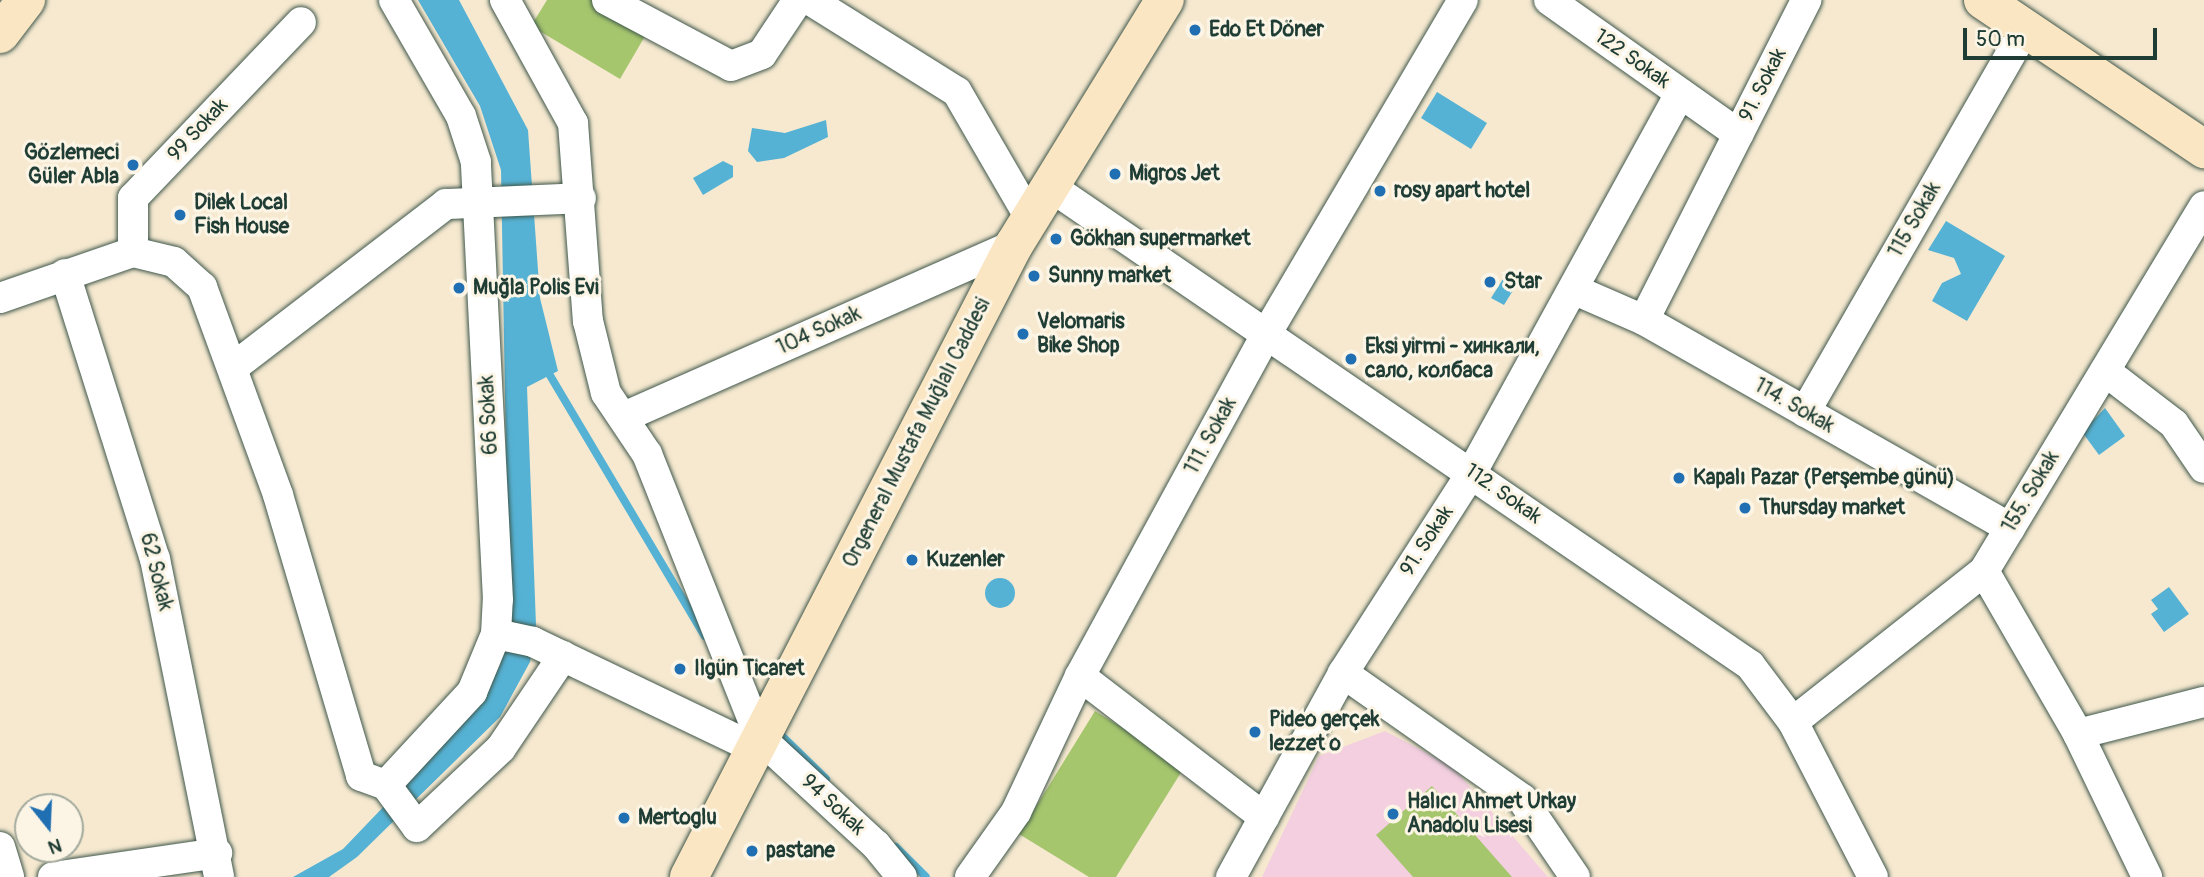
<!DOCTYPE html>
<html>
<head>
<meta charset="utf-8">
<style>
  body { margin:0 }
  #map { position:relative; width:2204px; height:877px; overflow:hidden; background:#f6e9d0; font-family:Pangolin,sans-serif }
  div>[style] { position:absolute }
  .built>* { inset:0; background:#f3cfdf }
  .green>* { inset:0; background:#a6c66e }
  .water>* { inset:0; background:#56b2d4 }
  .round { border-radius:50% }
  .stream>* { height:8px; margin:-4px; padding:0 4px; transform-origin:4px; border-radius:4px; background:#56b2d4 }
  .roads { filter:drop-shadow(0 0 2px #3f574b) drop-shadow(0 0 2px #3f574b) }
  .street>* { height:30px; margin:-15px; padding:0 15px; transform-origin:15px; border-radius:15px; background:#fff }
  .secondary>* { height:38px; margin:-19px; padding:0 19px; transform-origin:19px; border-radius:19px; background:#fbe6c4 }
  .dots>* { width:19px; height:19px; translate:-50% -50%; box-sizing:border-box; border:4px solid #fcf5e5; border-radius:50% }
  span { translate:-50% -50%; white-space:nowrap; text-align:center; line-height:1.15; -webkit-text-stroke:6px #fcf5e5; paint-order:stroke }
  .poi-label { font-size:21px; color:#1f3d34; font-weight:700 }
  .left { translate:0 -50%; text-align:left }
  .right { translate:-100% -50%; text-align:right }
  .street-label { font-size:21px; color:#1f3d34 }
  .north { position:absolute; left:14px; top:793px; width:70px; height:70px; box-sizing:border-box; background:#fcf5e5; border:2px solid #a4ab9e; border-radius:50%; rotate:162deg; font-size:19px; font-weight:700; line-height:28px; text-align:center; color:#1f3d34 }
  .north::after { content:''; display:block; margin:auto; width:24px; height:32px; background:#1f6fb2; clip-path:polygon(50% 0,100% 100%,50% 72%,0 100%) }
  .scale { position:absolute; left:1963px; top:28px; width:194px; height:32px; box-sizing:border-box; border:4px solid #1f3d34; border-top:0; padding-left:9px; font-size:21px; line-height:24px; white-space:nowrap; color:#1f3d34; -webkit-text-stroke:5px #fcf5e5; paint-order:stroke }
</style>
</head>
<body>
<div id="map">
  <div class="built">
    <div style="clip-path:polygon(1385px 731px,1452px 766px,1548px 877px,1262px 877px,1319px 756px)"></div>
  </div>
  <div class="green">
    <div style="clip-path:polygon(547px 0,596px 0,648px 31px,620px 79px,531px 26px)"></div>
    <div style="clip-path:polygon(1095px 711px,1185px 766px,1116px 877px,1089px 877px,1019px 834px)"></div>
    <div style="clip-path:polygon(1432px 786px,1512px 877px,1413px 877px,1376px 835px)"></div>
  </div>
  <div class="water">
    <div style="clip-path:polygon(418px 0,459px 0,528px 130px,540px 298px,558px 371px,527px 387px,536px 625px,530px 662px,500px 717px,357px 857px,329px 877px,293px 877px,343px 849px,479px 707px,500px 665px,509px 622px,501px 170px,480px 106px)"></div>
    <div style="clip-path:polygon(1437px 92px,1487px 123px,1471px 149px,1421px 118px)"></div>
    <div style="clip-path:polygon(826px 120px,828px 137px,784px 158px,757px 162px,748px 151px,752px 128px,785px 133px)"></div>
    <div style="clip-path:polygon(723px 161px,733px 166px,733px 177px,703px 195px,693px 178px)"></div>
    <div style="clip-path:polygon(1946px 221px,2005px 256px,1967px 321px,1932px 301px,1942px 283px,1961px 274px,1954px 258px,1928px 250px)"></div>
    <div style="clip-path:polygon(1508px 271px,1520px 279px,1504px 305px,1491px 298px)"></div>
    <div style="clip-path:polygon(2105px 408px,2125px 436px,2099px 455px,2082px 432px)"></div>
    <div class="round" style="left:985px;top:578px;width:30px;height:30px"></div>
    <div style="clip-path:polygon(2169px 587px,2189px 614px,2164px 632px,2151px 614px,2158px 609px,2151px 600px)"></div>
  </div>
  <div class="stream">
    <div style="left:545px;top:367px;width:313px;rotate:59.3deg"></div>
    <div style="left:776px;top:730px;width:70px;rotate:44.4deg"></div>
    <div style="left:896px;top:847px;width:42px;rotate:45deg"></div>
  </div>
  <div class="roads">
    <div class="street">
      <div style="left:505px;top:0;width:141px;rotate:61.1deg"></div>
      <div style="left:573px;top:123px;width:199px;rotate:85.7deg"></div>
      <div style="left:588px;top:321px;width:74px;rotate:76deg"></div>
      <div style="left:606px;top:393px;width:73px;rotate:56.1deg"></div>
      <div style="left:647px;top:454px;width:306px;rotate:68.3deg"></div>
      <div style="left:760px;top:738px;width:158px;rotate:42.7deg"></div>
      <div style="left:876px;top:845px;width:41px;rotate:50.9deg"></div>
      <div style="left:607px;top:0;width:140px;rotate:28deg"></div>
      <div style="left:731px;top:66px;width:33px;rotate:-21deg"></div>
      <div style="left:762px;top:54px;width:65px;rotate:-56.3deg"></div>
      <div style="left:810px;top:0;width:173px;rotate:32deg"></div>
      <div style="left:957px;top:92px;width:146px;rotate:59.9deg"></div>
      <div style="left:1549px;top:0;width:232px;rotate:35.3deg"></div>
      <div style="left:1051px;top:187px;width:847px;rotate:34.37deg"></div>
      <div style="left:1750px;top:665px;width:71px;rotate:53deg"></div>
      <div style="left:1793px;top:722px;width:174px;rotate:62.7deg"></div>
      <div style="left:133px;top:252px;width:54px;rotate:-90deg"></div>
      <div style="left:133px;top:198px;width:243px;rotate:-46.3deg"></div>
      <div style="left:65px;top:274px;width:299px;rotate:72.5deg"></div>
      <div style="left:155px;top:559px;width:324px;rotate:78.6deg"></div>
      <div style="left:1575px;top:290px;width:75px;rotate:23.5deg"></div>
      <div style="left:1644px;top:320px;width:421px;rotate:29.6deg"></div>
      <div style="left:0;top:298px;width:141px;rotate:-19.1deg"></div>
      <div style="left:133px;top:252px;width:42px;rotate:13.7deg"></div>
      <div style="left:174px;top:262px;width:38px;rotate:42deg"></div>
      <div style="left:202px;top:287px;width:221px;rotate:69.9deg"></div>
      <div style="left:278px;top:495px;width:293px;rotate:73.5deg"></div>
      <div style="left:361px;top:776px;width:27px;rotate:20deg"></div>
      <div style="left:386px;top:785px;width:127px;rotate:-47.2deg"></div>
      <div style="left:472px;top:692px;width:63px;rotate:-67.5deg"></div>
      <div style="left:496px;top:634px;width:34px;rotate:-87deg"></div>
      <div style="left:498px;top:600px;width:439px;rotate:-92.9deg"></div>
      <div style="left:476px;top:162px;width:48px;rotate:-108.1deg"></div>
      <div style="left:461px;top:116px;width:134px;rotate:-120deg"></div>
      <div style="left:1644px;top:320px;width:359px;rotate:-63.1deg"></div>
      <div style="left:235px;top:366px;width:266px;rotate:-37.5deg"></div>
      <div style="left:446px;top:204px;width:135px;rotate:-2.5deg"></div>
      <div style="left:2105px;top:371px;width:87px;rotate:37.5deg"></div>
      <div style="left:2174px;top:424px;width:53px;rotate:55.7deg"></div>
      <div style="left:1805px;top:412px;width:442px;rotate:-60.1deg"></div>
      <div style="left:624px;top:417px;width:426px;rotate:-23.8deg"></div>
      <div style="left:1984px;top:571px;width:188px;rotate:60deg"></div>
      <div style="left:2078px;top:734px;width:159px;rotate:64.2deg"></div>
      <div style="left:496px;top:634px;width:38px;rotate:12deg"></div>
      <div style="left:533px;top:642px;width:243px;rotate:25.6deg"></div>
      <div style="left:1343px;top:673px;width:219px;rotate:35.1deg"></div>
      <div style="left:1522px;top:799px;width:94px;rotate:55.8deg"></div>
      <div style="left:1080px;top:676px;width:232px;rotate:37.5deg"></div>
      <div style="left:1793px;top:722px;width:243px;rotate:-38.3deg"></div>
      <div style="left:1984px;top:571px;width:426px;rotate:-58.9deg"></div>
      <div style="left:2078px;top:734px;width:130px;rotate:-14.3deg"></div>
      <div style="left:386px;top:785px;width:52px;rotate:53.6deg"></div>
      <div style="left:417px;top:827px;width:115px;rotate:-43.2deg"></div>
      <div style="left:501px;top:748px;width:111px;rotate:-56deg"></div>
      <div style="left:0;top:847px;width:31px;rotate:73deg"></div>
      <div style="left:53px;top:877px;width:166px;rotate:-8.3deg"></div>
      <div style="left:970px;top:877px;width:80px;rotate:-54.7deg"></div>
      <div style="left:1016px;top:812px;width:150px;rotate:-64.8deg"></div>
      <div style="left:1080px;top:676px;width:393px;rotate:-61.4deg"></div>
      <div style="left:1268px;top:331px;width:384px;rotate:-59.5deg"></div>
      <div style="left:1231px;top:877px;width:233px;rotate:-61.2deg"></div>
      <div style="left:1343px;top:673px;width:239px;rotate:-57.3deg"></div>
      <div style="left:1472px;top:472px;width:432px;rotate:-61.2deg"></div>
    </div>
    <div class="secondary">
      <div style="left:1983px;top:0;width:267px;rotate:34deg"></div>
      <div style="left:0;top:34px;width:43px;rotate:-52.6deg"></div>
      <div style="left:689px;top:877px;width:711px;rotate:-62.79deg"></div>
      <div style="left:1014px;top:245px;width:288px;rotate:-58.4deg"></div>
    </div>
  </div>
  <div class="dots">
    <div style="left:1195px;top:30px;background:#1f6fb2"></div>
    <div style="left:133px;top:165px;background:#1f6fb2"></div>
    <div style="left:1115px;top:174px;background:#1f6fb2"></div>
    <div style="left:1380px;top:191px;background:#1f6fb2"></div>
    <div style="left:180px;top:215px;background:#1f6fb2"></div>
    <div style="left:1056px;top:239px;background:#1f6fb2"></div>
    <div style="left:1034px;top:276px;background:#1f6fb2"></div>
    <div style="left:1490px;top:282px;background:#1f6fb2"></div>
    <div style="left:459px;top:288px;background:#1f6fb2"></div>
    <div style="left:1023px;top:334px;background:#1f6fb2"></div>
    <div style="left:1351px;top:359px;background:#1f6fb2"></div>
    <div style="left:1679px;top:478px;background:#1f6fb2"></div>
    <div style="left:1745px;top:508px;background:#1f6fb2"></div>
    <div style="left:912px;top:560px;background:#1f6fb2"></div>
    <div style="left:680px;top:669px;background:#1f6fb2"></div>
    <div style="left:1255px;top:732px;background:#1f6fb2"></div>
    <div style="left:1393px;top:814px;background:#1f6fb2"></div>
    <div style="left:624px;top:818px;background:#1f6fb2"></div>
    <div style="left:752px;top:851px;background:#1f6fb2"></div>
  </div>
  <div class="poi-label">
    <span class="left" style="left:1209px;top:30px">Edo Et Döner</span>
    <span class="right" style="left:119px;top:165px">Gözlemeci<br>Güler Abla</span>
    <span class="left" style="left:1129px;top:174px">Migros Jet</span>
    <span class="left" style="left:1394px;top:191px">rosy apart hotel</span>
    <span class="left" style="left:194px;top:215px">Dilek Local<br>Fish House</span>
    <span class="left" style="left:1070px;top:239px">Gökhan supermarket</span>
    <span class="left" style="left:1048px;top:276px">Sunny market</span>
    <span class="left" style="left:1504px;top:282px">Star</span>
    <span class="left" style="left:473px;top:288px">Muğla Polis Evi</span>
    <span class="left" style="left:1037px;top:334px">Velomaris<br>Bike Shop</span>
    <span class="left" style="left:1365px;top:359px">Eksi yirmi - хинкали,<br>сало, колбаса</span>
    <span class="left" style="left:1693px;top:478px">Kapalı Pazar (Perşembe günü)</span>
    <span class="left" style="left:1759px;top:508px">Thursday market</span>
    <span class="left" style="left:926px;top:560px">Kuzenler</span>
    <span class="left" style="left:694px;top:669px">Ilgün Ticaret</span>
    <span class="left" style="left:1269px;top:732px">Pideo gerçek<br>lezzet o</span>
    <span class="left" style="left:1407px;top:814px">Halıcı Ahmet Urkay<br>Anadolu Lisesi</span>
    <span class="left" style="left:638px;top:818px">Mertoglu</span>
    <span class="left" style="left:766px;top:851px">pastane</span>
  </div>
  <div class="street-label">
    <span style="left:1632px;top:59px;rotate:35deg">122 Sokak</span>
    <span style="left:1763px;top:85px;rotate:-63deg">91. Sokak</span>
    <span style="left:198px;top:130px;rotate:-47deg">99 Sokak</span>
    <span style="left:1915px;top:220px;rotate:-60deg">115 Sokak</span>
    <span style="left:819px;top:331px;rotate:-24deg">104 Sokak</span>
    <span style="left:1794px;top:406px;rotate:30deg">114. Sokak</span>
    <span style="left:489px;top:415px;rotate:-93deg">66 Sokak</span>
    <span style="left:917px;top:433px;rotate:-63deg">Orgeneral Mustafa Muğlalı Caddesi</span>
    <span style="left:1211px;top:436px;rotate:-61deg">111. Sokak</span>
    <span style="left:2031px;top:492px;rotate:-59deg">155. Sokak</span>
    <span style="left:1503px;top:494px;rotate:35deg">112. Sokak</span>
    <span style="left:1427px;top:541px;rotate:-57deg">91. Sokak</span>
    <span style="left:156px;top:572px;rotate:76deg">62 Sokak</span>
    <span style="left:833px;top:805px;rotate:43deg">94 Sokak</span>
  </div>
  <div class="north">N</div>
  <div class="scale">50 m</div>
</div>
</body>
</html>
